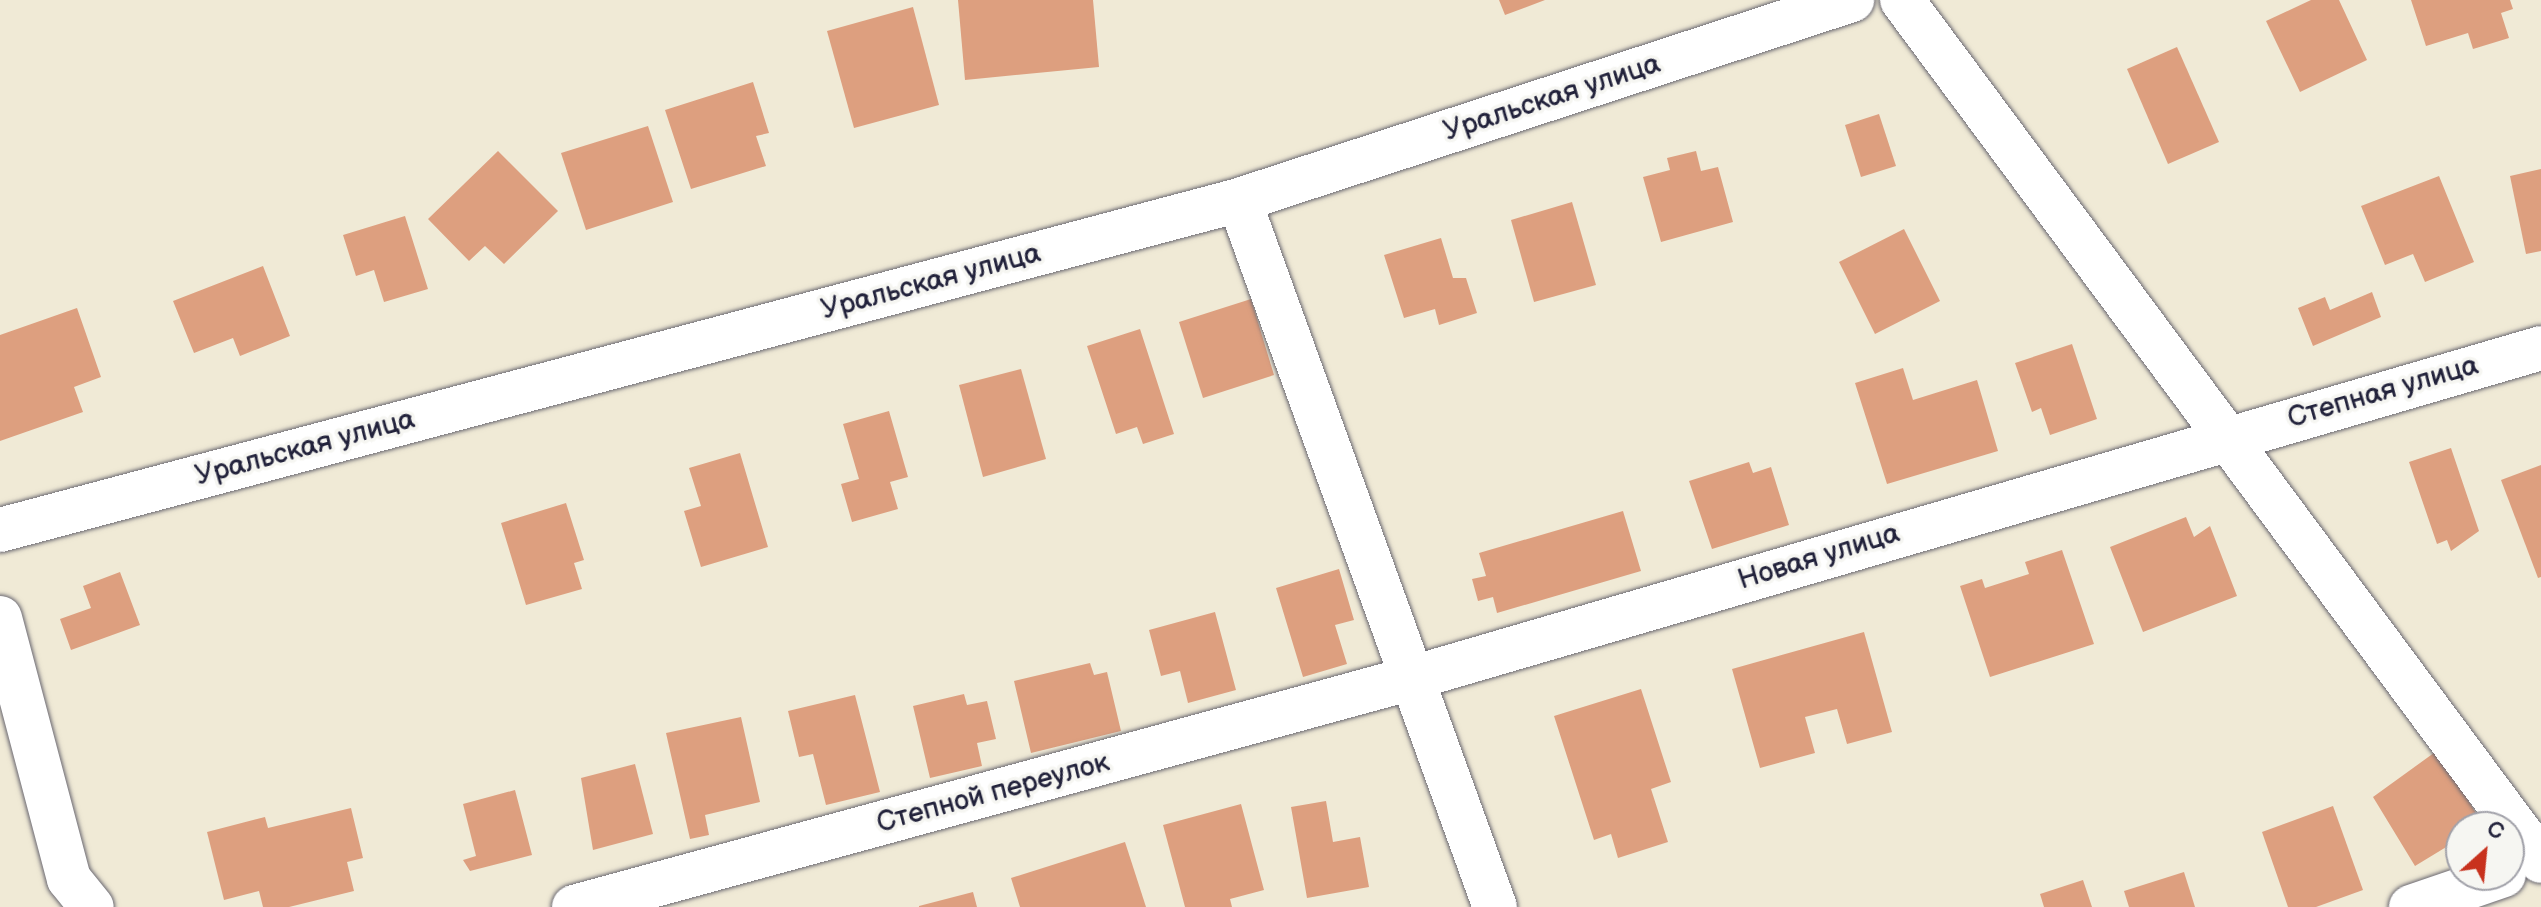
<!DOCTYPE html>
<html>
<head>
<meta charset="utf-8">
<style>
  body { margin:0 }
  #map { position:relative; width:2541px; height:907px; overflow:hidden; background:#f0ead6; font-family:"Balsamiq Sans",sans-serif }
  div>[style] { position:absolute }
  .building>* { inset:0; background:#dd9f7f }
  .roads { filter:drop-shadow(0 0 2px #6a6871) drop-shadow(0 0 2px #6a6871) }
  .minor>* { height:44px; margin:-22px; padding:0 22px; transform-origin:22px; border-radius:22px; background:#fff }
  span { translate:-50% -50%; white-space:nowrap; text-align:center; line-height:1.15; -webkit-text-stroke:7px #f6f6f2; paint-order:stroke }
  .street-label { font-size:28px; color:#22223b }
  .north { position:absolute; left:2445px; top:811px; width:80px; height:80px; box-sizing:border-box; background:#f6f6f2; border:2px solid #a1a1a9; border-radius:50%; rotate:27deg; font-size:22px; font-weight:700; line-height:32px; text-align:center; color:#22223b }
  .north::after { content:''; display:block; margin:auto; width:28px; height:36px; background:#c8321e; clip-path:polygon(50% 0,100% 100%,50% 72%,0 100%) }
</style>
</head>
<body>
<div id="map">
  <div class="building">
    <div style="clip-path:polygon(958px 0,1093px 0,1099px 67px,965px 80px)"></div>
    <div style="clip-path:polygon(1499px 0,1545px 0,1505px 15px)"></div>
    <div style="clip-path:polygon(2311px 0,2339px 0,2367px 60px,2300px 92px,2266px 21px)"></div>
    <div style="clip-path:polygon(2411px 0,2510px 0,2513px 9px,2501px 13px,2509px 38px,2473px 49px,2468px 33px,2426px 46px)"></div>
    <div style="clip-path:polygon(913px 7px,939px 105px,854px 128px,827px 31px)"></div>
    <div style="clip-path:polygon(2177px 47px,2219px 142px,2168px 164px,2127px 69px)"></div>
    <div style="clip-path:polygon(753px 82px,769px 133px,756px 136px,766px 166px,691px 189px,665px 110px)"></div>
    <div style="clip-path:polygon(1879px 114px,1896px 166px,1861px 177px,1845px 125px)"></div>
    <div style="clip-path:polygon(648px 126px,673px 202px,586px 230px,561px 153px)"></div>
    <div style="clip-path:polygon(498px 151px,558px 211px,504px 264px,485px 246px,469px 261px,428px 219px)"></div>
    <div style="clip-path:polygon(1696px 151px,1701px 171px,1718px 167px,1733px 222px,1661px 242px,1643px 177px,1670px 170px,1667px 158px)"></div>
    <div style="clip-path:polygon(2541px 169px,2541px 251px,2526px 254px,2510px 176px)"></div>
    <div style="clip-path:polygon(2439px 176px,2474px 262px,2425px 282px,2413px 254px,2385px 265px,2361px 206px)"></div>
    <div style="clip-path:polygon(1572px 202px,1596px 285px,1534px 302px,1511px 220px)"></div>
    <div style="clip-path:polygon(405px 216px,428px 289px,384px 302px,374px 270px,356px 276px,343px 235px)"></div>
    <div style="clip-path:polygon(1904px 229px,1940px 301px,1875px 334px,1839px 262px)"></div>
    <div style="clip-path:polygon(1441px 238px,1453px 278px,1466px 278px,1477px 313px,1439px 325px,1435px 309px,1404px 318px,1384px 255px)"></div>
    <div style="clip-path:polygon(263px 266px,290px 336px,240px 356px,233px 338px,194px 353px,173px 301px)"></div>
    <div style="clip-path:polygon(2372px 292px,2381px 317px,2313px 346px,2298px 308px,2325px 297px,2330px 310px)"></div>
    <div style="clip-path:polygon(1251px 299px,1274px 375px,1203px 398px,1179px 322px)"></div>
    <div style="clip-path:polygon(77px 308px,101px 377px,74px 387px,83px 412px,0 441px,0 335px)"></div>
    <div style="clip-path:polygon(1140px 329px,1174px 434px,1143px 444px,1137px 427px,1116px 434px,1087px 346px)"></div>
    <div style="clip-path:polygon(2072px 344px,2097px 419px,2050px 435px,2041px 408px,2032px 412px,2015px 363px)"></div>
    <div style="clip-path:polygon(1903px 368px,1913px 400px,1977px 380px,1998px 451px,1887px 484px,1855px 383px)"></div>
    <div style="clip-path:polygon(1021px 369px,1046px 459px,983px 477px,959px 385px)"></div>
    <div style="clip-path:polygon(889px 411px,908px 477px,890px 482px,898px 509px,852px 522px,841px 484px,859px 479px,843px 424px)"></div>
    <div style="clip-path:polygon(2451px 448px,2479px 531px,2451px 551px,2447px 540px,2437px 544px,2409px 462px)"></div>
    <div style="clip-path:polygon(740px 453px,768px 547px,701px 567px,684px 511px,701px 506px,689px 468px)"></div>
    <div style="clip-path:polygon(1749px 462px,1753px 473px,1771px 467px,1789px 525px,1712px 549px,1689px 481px)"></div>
    <div style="clip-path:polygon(2541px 465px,2541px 577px,2538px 578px,2501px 480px)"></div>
    <div style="clip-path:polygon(566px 503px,584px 560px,574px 563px,582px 589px,526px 605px,501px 523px)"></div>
    <div style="clip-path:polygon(1623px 511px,1641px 571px,1497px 613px,1493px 597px,1478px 601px,1472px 579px,1486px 576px,1479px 553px)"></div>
    <div style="clip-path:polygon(2186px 517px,2194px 537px,2210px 526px,2237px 596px,2143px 632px,2110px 547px)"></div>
    <div style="clip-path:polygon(2062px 550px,2094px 644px,1990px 677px,1960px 586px,1982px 579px,1985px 588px,2029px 574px,2025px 562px)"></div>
    <div style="clip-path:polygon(1339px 569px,1354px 620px,1335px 625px,1347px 664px,1303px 677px,1276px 588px)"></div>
    <div style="clip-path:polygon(120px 572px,140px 625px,71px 650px,60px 619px,91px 608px,83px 586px)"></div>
    <div style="clip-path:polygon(1215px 612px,1236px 690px,1188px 703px,1180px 671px,1161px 676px,1149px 630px)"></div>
    <div style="clip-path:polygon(1864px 632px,1892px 732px,1847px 744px,1837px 709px,1805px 717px,1815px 753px,1760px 768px,1732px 669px)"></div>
    <div style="clip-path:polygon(1090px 663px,1094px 675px,1107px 672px,1121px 731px,1031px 753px,1014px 681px)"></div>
    <div style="clip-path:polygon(1641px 689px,1671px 782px,1651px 789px,1668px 842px,1618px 858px,1611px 834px,1594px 840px,1554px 716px)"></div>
    <div style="clip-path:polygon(964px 694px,967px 705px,987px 701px,996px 739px,977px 743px,982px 766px,930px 778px,913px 706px)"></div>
    <div style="clip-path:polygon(855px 695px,880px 792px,826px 805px,813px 754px,799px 757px,788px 711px)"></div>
    <div style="clip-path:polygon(741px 717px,760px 802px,705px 815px,709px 835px,690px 839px,666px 733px)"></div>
    <div style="clip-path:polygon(2438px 750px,2483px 825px,2461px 827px,2461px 838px,2415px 866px,2373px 797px)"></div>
    <div style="clip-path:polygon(635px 764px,653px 834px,593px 850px,581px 778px)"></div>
    <div style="clip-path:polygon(515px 790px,532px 855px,470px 871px,463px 860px,476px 856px,463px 804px)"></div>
    <div style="clip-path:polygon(1326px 801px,1333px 842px,1360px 837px,1369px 887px,1307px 898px,1291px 807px)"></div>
    <div style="clip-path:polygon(1241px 804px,1264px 890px,1230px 899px,1232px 907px,1185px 907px,1163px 825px)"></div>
    <div style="clip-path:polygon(2333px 806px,2363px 890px,2316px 907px,2288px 907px,2262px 832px)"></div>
    <div style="clip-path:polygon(351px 808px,363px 858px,347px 862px,354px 891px,289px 907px,263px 907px,259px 891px,224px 900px,207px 832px,265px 817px,268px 828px)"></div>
    <div style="clip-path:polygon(1125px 842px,1146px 907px,1020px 907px,1011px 878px)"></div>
    <div style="clip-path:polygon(2184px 872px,2195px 907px,2129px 907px,2124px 891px)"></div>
    <div style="clip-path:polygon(2083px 880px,2092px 907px,2044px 907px,2040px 894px)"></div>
    <div style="clip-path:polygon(973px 892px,977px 907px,919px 907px,919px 906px)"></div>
  </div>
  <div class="roads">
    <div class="minor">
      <div style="left:1902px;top:0;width:1072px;rotate:53.42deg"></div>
      <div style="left:1239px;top:200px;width:752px;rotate:70.1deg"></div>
      <div style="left:0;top:530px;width:1282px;rotate:-14.91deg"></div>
      <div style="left:1239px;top:200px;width:645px;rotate:-18.07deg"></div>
      <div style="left:0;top:618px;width:270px;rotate:75.2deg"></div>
      <div style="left:69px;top:879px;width:36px;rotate:51deg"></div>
      <div style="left:574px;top:907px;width:869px;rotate:-15.28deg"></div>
      <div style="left:1412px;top:678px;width:1176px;rotate:-16.29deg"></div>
      <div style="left:2411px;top:907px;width:98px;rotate:-19deg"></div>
    </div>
  </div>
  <div class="street-label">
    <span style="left:1552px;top:98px;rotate:-18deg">Уральская улица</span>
    <span style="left:931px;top:282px;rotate:-15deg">Уральская улица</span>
    <span style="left:2383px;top:392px;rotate:-16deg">Степная улица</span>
    <span style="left:305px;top:448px;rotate:-15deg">Уральская улица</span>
    <span style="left:1819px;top:557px;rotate:-17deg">Новая улица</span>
    <span style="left:993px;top:793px;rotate:-15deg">Степной переулок</span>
  </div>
  <div class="north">С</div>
</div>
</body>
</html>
